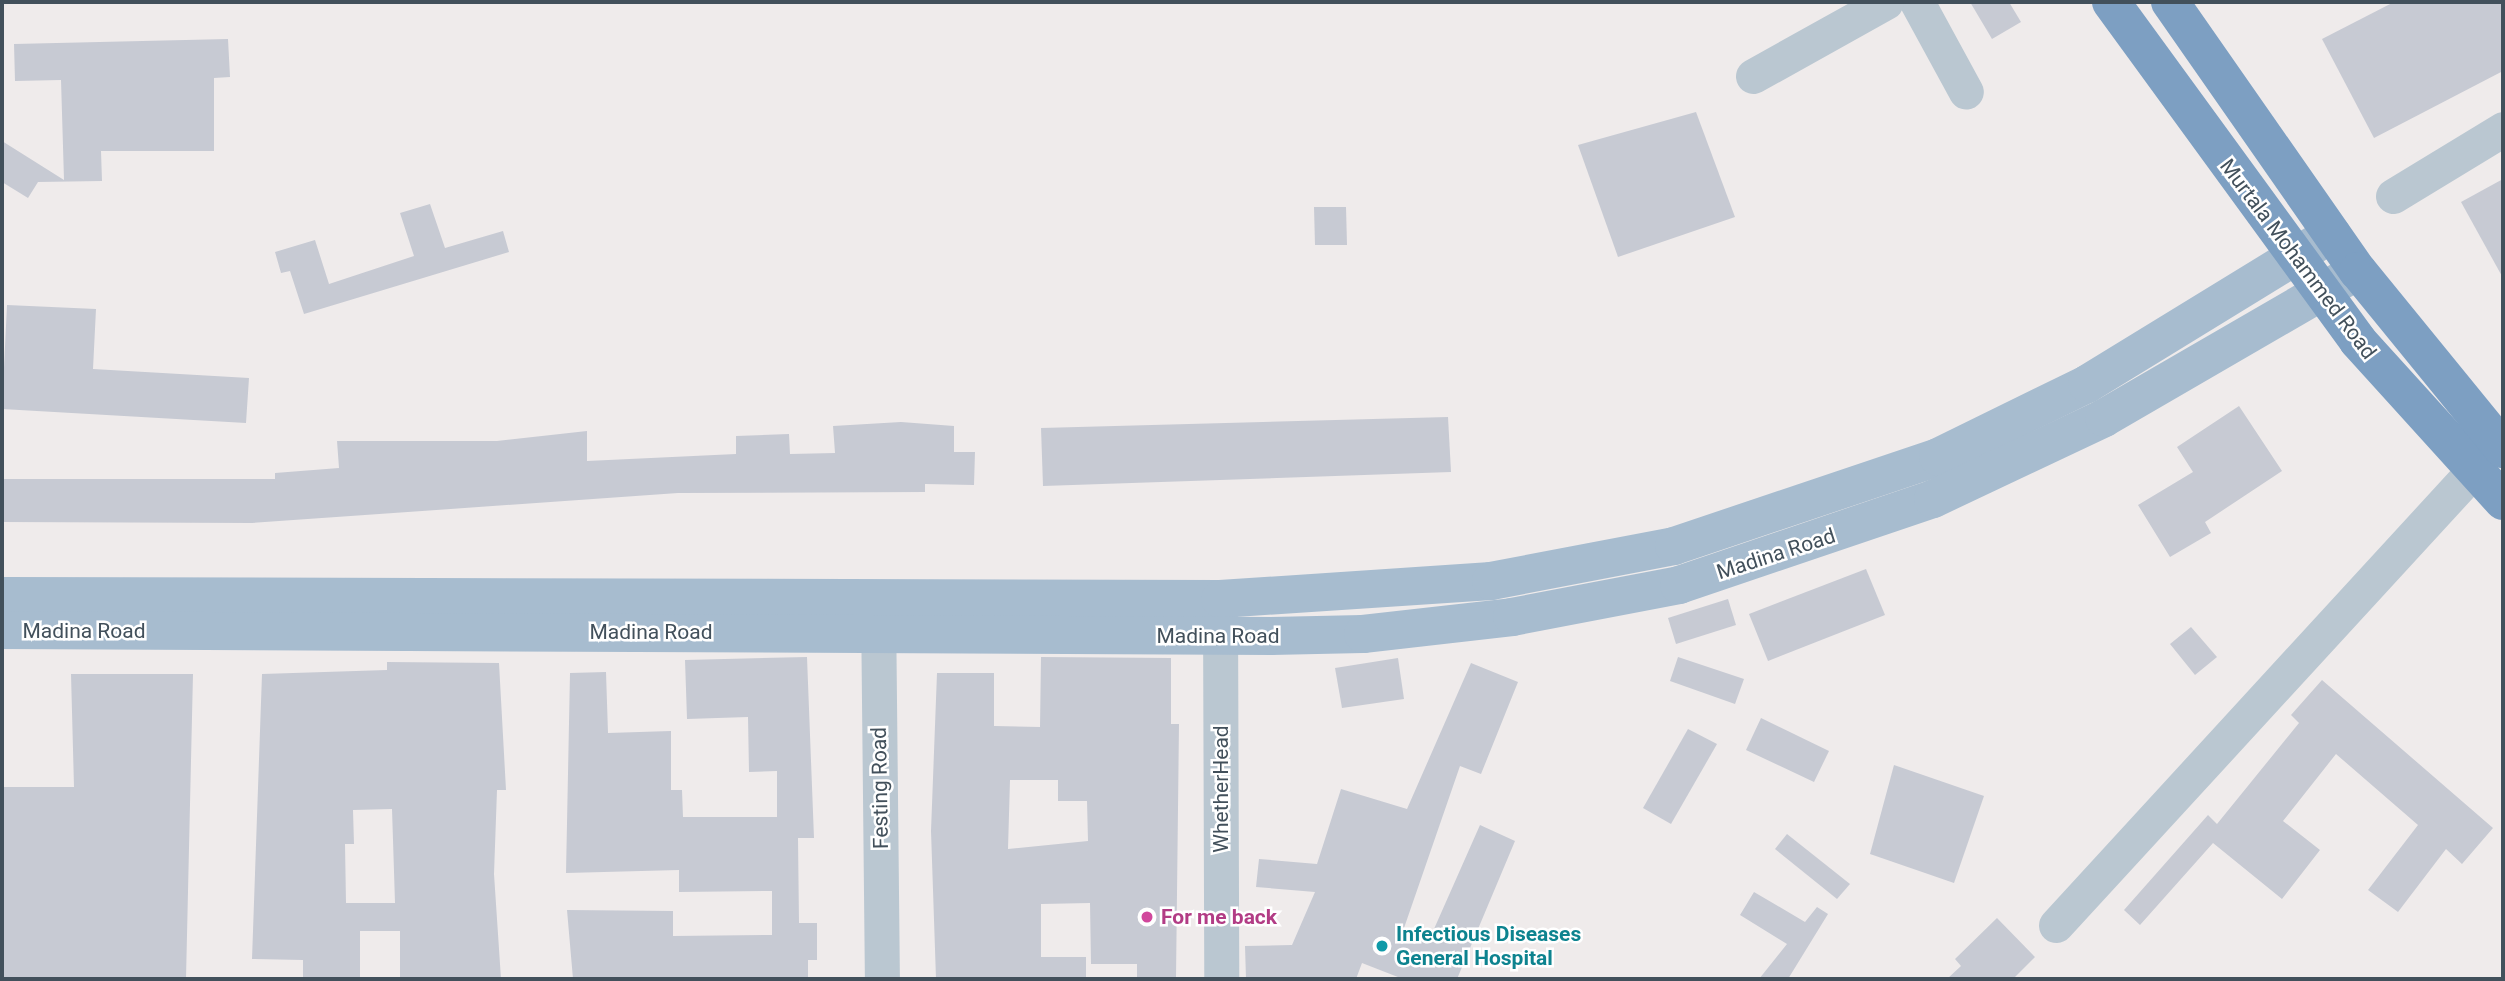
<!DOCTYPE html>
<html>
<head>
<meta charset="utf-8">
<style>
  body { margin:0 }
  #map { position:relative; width:2505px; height:981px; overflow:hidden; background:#efebeb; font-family:Roboto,sans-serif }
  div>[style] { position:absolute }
  .building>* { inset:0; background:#c7cad3 }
  .minor>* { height:35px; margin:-17.5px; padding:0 17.5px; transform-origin:17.5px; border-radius:17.5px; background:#bac7d1 }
  .major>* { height:38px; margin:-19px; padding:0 19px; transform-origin:19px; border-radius:19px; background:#a7bccf }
  .highway>* { height:38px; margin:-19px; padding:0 19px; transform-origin:19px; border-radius:19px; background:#7d9fc2 }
  .dots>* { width:19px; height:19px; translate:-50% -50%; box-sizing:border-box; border:4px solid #fff; border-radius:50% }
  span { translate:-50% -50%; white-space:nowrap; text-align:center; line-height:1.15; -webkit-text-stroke:5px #fff; paint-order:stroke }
  .street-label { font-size:21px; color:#42505b }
  .hotel-label { font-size:21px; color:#b23c85; font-weight:700 }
  .left { translate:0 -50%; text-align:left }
  .culture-label { font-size:21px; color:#0d838f; font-weight:700 }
  .frame { position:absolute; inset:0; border:4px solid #42505b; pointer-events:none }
</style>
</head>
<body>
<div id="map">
  <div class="building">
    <div style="clip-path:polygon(1970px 2px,2009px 2px,2021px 22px,1992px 39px)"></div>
    <div style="clip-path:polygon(2394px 2px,2503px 2px,2503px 71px,2374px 138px,2322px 39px)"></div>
    <div style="clip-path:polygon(228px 39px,230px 77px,214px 78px,214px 151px,101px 151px,102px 181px,38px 182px,28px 198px,2px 182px,2px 141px,64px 180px,61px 80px,15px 81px,14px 44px)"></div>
    <div style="clip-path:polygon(1696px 112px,1735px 217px,1618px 257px,1578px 145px)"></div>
    <div style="clip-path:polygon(2503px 179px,2503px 278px,2461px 202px)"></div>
    <div style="clip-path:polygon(430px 204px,445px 248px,503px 231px,509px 252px,304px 314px,290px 271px,281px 273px,275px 252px,315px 240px,329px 284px,414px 256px,400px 213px)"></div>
    <div style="clip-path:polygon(1314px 207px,1346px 207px,1347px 245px,1315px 245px)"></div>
    <div style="clip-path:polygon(7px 305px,96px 309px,93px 369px,249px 378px,246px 423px,2px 409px)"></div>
    <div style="clip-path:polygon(2239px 406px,2282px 471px,2205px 522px,2211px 533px,2170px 557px,2138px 505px,2193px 472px,2177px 447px)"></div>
    <div style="clip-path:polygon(1448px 417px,1451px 472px,1043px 486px,1041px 428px)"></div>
    <div style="clip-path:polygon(901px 422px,954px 426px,954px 452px,975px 452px,974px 485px,925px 484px,925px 492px,678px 493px,252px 523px,2px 522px,2px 479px,275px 479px,275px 473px,339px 468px,337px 441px,497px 441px,587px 431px,587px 461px,736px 454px,736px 436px,789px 434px,790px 454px,835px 453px,833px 426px)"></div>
    <div style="clip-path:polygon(1866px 569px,1885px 615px,1768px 661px,1749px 614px)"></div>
    <div style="clip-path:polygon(1728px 599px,1736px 625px,1676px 644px,1668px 618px)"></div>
    <div style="clip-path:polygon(2191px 627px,2217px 657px,2195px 675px,2170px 644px)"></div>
    <div style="clip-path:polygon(807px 657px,814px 838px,798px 838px,799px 923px,817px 923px,817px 960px,808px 960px,808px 979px,573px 979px,567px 910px,673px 911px,673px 936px,772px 935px,772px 891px,679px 892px,679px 870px,566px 873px,570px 673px,606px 672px,608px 733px,671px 731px,671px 790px,682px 790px,683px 817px,777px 817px,777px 771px,749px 772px,748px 717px,687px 719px,685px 660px)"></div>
    <div style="clip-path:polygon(evenodd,1041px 657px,1171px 658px,1171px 724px,1179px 724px,1176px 979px,1137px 979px,1137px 964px,1091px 964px,1090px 903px,1041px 904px,1041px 957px,1086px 957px,1086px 979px,936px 979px,931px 831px,937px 673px,994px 673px,994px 726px,1040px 727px,1041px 657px,1010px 780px,1058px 780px,1058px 801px,1087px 801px,1088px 841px,1008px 849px,1010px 780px)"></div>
    <div style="clip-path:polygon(1678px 657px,1744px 679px,1735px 704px,1670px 681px)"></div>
    <div style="clip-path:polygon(1398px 658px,1404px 699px,1342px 708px,1335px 668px)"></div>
    <div style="clip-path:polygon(evenodd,387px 662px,499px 663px,506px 790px,497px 790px,494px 874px,501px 979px,400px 979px,400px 931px,360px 931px,360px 979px,303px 979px,303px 960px,252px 959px,262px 674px,387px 670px,387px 662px,392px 809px,395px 903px,346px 903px,345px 844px,354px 844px,353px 810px,392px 809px)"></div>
    <div style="clip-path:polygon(1471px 663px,1518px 682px,1481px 774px,1460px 766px,1404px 928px,1430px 938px,1480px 825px,1515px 841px,1457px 979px,1403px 979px,1362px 963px,1356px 979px,1246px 979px,1245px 946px,1292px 945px,1315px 892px,1256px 887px,1259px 859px,1317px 864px,1341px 789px,1407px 809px)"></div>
    <div style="clip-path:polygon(71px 674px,193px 674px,186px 979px,2px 979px,2px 787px,74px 787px)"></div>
    <div style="clip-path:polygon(2322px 680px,2493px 828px,2462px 864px,2446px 849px,2398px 912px,2368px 890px,2418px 825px,2336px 754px,2283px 821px,2320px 850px,2282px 899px,2213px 843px,2140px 925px,2124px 910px,2208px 815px,2217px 824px,2299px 723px,2291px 715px)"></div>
    <div style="clip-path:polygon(1761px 718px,1829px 751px,1814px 782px,1746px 750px)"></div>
    <div style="clip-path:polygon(1688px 729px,1717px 744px,1671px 824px,1643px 808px)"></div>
    <div style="clip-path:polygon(1894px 765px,1984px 796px,1954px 883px,1870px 854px)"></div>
    <div style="clip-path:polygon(1787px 834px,1850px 884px,1837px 899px,1775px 849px)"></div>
    <div style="clip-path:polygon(1754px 892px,1805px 922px,1817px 907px,1828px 914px,1788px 979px,1759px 979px,1787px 944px,1740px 915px)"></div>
    <div style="clip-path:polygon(1997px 918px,2035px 957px,2013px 979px,1947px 979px,1961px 966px,1955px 959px)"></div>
  </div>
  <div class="minor">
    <div style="left:1917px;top:2px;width:102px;rotate:61.4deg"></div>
    <div style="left:1753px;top:76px;width:152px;rotate:-29.1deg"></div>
    <div style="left:2393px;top:196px;width:129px;rotate:-31.3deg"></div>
    <div style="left:878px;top:605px;width:374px;rotate:89.4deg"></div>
    <div style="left:1220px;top:608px;width:371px;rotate:89.8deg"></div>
    <div style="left:2056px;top:925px;width:618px;rotate:-47.43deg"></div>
  </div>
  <div class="major">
    <div style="left:2px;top:596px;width:1218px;rotate:0.14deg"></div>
    <div style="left:1220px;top:599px;width:272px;rotate:-3.8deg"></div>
    <div style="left:1491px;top:581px;width:186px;rotate:-10.8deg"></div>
    <div style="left:1674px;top:546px;width:279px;rotate:-18.6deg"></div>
    <div style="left:1938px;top:457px;width:166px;rotate:-26.1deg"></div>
    <div style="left:2087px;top:384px;width:287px;rotate:-31.5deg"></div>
    <div style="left:2px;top:630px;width:1269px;rotate:0.27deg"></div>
    <div style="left:1271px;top:636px;width:92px;rotate:-1.2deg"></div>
    <div style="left:1363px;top:634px;width:150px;rotate:-6.5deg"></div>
    <div style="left:1512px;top:617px;width:170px;rotate:-10.8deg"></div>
    <div style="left:1679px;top:585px;width:268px;rotate:-18.7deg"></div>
    <div style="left:1933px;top:499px;width:189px;rotate:-25.3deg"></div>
    <div style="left:2104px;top:418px;width:293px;rotate:-30.1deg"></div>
  </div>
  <div class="highway">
    <div style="left:2111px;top:2px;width:419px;rotate:53.9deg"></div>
    <div style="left:2358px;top:341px;width:216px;rotate:47.8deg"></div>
    <div style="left:2170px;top:2px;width:328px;rotate:55.1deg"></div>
    <div style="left:2358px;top:271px;width:230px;rotate:50.8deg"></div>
  </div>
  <div class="dots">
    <div style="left:1147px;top:917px;background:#d1479c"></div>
    <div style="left:1382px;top:946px;background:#0f9aa8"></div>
  </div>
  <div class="street-label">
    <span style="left:2298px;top:259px;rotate:53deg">Murtala Mohammed Road</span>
    <span style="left:1776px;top:554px;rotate:-18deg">Madina Road</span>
    <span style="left:84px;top:631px">Madina Road</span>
    <span style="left:651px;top:632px">Madina Road</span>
    <span style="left:1218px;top:636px">Madina Road</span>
    <span style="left:880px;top:788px;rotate:-91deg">Festing Road</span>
    <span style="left:1221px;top:789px;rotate:-90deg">WhetherHead</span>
  </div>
  <div class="hotel-label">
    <span class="left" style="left:1161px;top:917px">For me back</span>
  </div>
  <div class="culture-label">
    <span class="left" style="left:1396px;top:946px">Infectious Diseases<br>General Hospital</span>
  </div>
  <div class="frame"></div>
</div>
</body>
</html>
